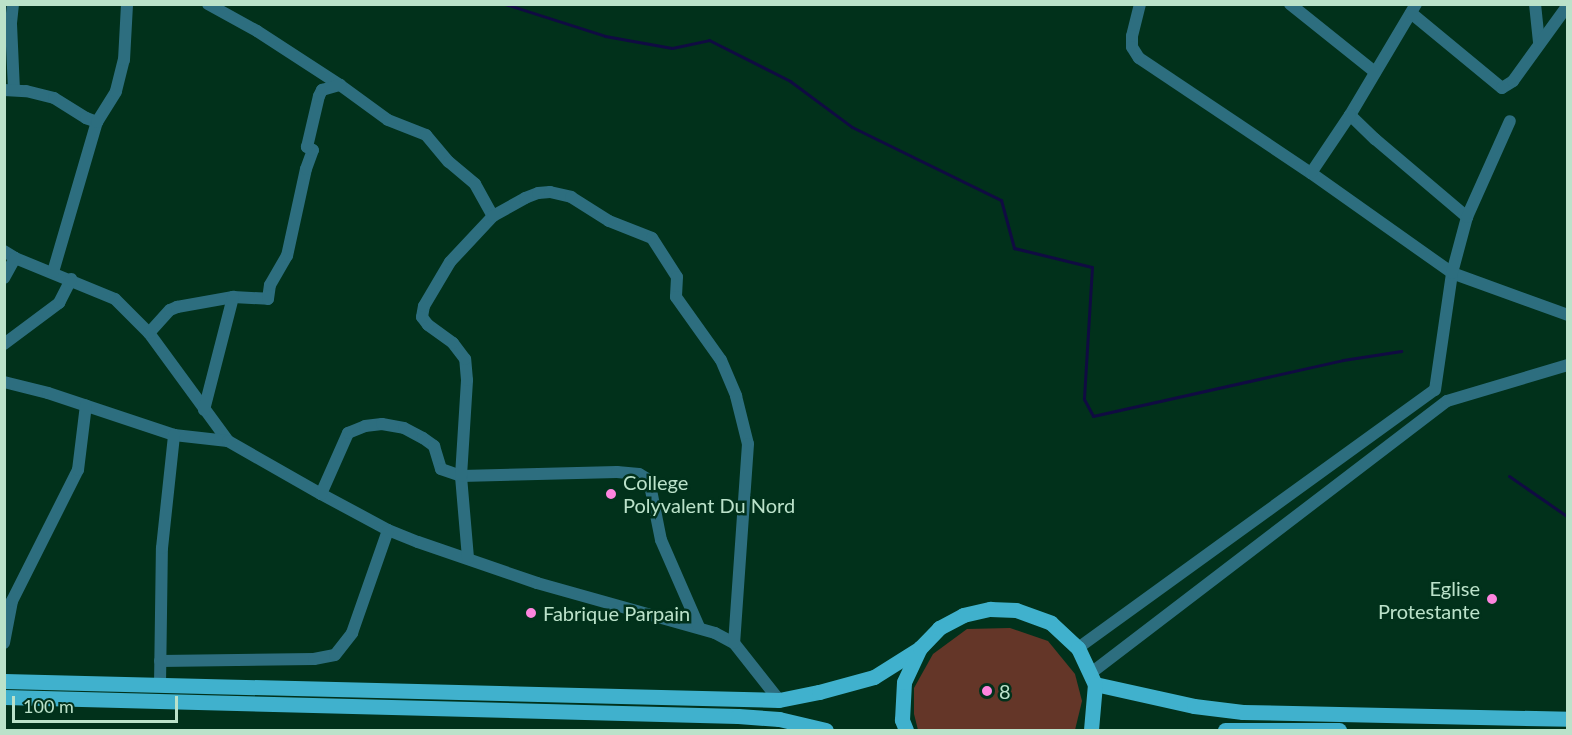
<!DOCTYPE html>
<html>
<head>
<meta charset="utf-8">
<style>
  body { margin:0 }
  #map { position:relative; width:1572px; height:735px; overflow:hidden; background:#01311b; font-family:Lato,sans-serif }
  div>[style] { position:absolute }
  .green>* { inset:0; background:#643628 }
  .stream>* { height:3px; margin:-1.5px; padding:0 1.5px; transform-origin:1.5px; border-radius:1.5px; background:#100b42 }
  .minor>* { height:12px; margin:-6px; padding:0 6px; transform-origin:6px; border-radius:6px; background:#2d6e7f }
  .major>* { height:15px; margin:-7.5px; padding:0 7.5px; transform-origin:7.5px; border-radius:7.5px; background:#40b1cd }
  .dots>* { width:16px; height:16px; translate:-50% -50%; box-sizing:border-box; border:3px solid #01311b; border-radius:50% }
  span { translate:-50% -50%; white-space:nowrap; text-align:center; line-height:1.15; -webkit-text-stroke:5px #01311b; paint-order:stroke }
  .poi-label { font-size:20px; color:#bbe2ca }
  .left { translate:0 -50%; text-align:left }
  .right { translate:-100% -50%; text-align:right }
  .frame { position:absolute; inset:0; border:6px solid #bbe2ca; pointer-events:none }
  .scale { position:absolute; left:12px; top:696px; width:166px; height:27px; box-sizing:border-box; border:3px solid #bbe2ca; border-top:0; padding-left:8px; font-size:18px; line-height:21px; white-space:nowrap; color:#bbe2ca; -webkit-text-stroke:4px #01311b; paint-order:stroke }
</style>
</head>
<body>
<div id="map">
  <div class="green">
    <div style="clip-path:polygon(1010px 628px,1048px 641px,1075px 674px,1082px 701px,1075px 730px,918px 730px,914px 714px,914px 688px,933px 654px,967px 629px)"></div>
  </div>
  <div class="stream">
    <div style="left:505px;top:4px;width:105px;rotate:17.7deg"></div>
    <div style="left:605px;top:36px;width:68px;rotate:10.2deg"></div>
    <div style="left:672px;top:48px;width:38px;rotate:-12deg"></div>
    <div style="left:709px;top:40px;width:91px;rotate:26.8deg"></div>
    <div style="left:790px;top:81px;width:77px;rotate:36.6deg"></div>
    <div style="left:852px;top:127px;width:166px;rotate:26.1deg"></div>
    <div style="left:1001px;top:200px;width:50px;rotate:74.8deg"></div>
    <div style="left:1014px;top:248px;width:80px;rotate:13.7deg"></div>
    <div style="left:1092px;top:267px;width:132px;rotate:93.5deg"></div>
    <div style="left:1084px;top:399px;width:19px;rotate:62deg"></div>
    <div style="left:1093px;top:416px;width:256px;rotate:-12.6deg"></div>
    <div style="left:1343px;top:360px;width:59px;rotate:-8.8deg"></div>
    <div style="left:1509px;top:476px;width:72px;rotate:34.8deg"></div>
  </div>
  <div class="minor">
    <div style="left:13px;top:4px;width:20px;rotate:96deg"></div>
    <div style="left:11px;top:24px;width:66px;rotate:87.4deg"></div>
    <div style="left:208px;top:4px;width:56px;rotate:28.9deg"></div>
    <div style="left:257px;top:31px;width:99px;rotate:33deg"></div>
    <div style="left:340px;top:85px;width:59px;rotate:36.1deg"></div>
    <div style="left:388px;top:120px;width:41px;rotate:21.5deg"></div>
    <div style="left:426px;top:135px;width:35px;rotate:50deg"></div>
    <div style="left:449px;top:162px;width:34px;rotate:40deg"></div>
    <div style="left:475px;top:184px;width:37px;rotate:61deg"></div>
    <div style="left:1140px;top:4px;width:33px;rotate:104deg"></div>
    <div style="left:1132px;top:36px;width:11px;rotate:90deg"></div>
    <div style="left:1132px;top:47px;width:13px;rotate:58deg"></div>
    <div style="left:1139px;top:58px;width:207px;rotate:33.8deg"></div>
    <div style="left:1311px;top:173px;width:173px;rotate:35.3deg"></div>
    <div style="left:1452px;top:273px;width:123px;rotate:19.9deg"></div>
    <div style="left:1290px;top:4px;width:109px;rotate:38.7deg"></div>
    <div style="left:1416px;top:4px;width:129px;rotate:120.7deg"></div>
    <div style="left:1350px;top:115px;width:35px;rotate:44deg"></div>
    <div style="left:1375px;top:139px;width:121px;rotate:40.3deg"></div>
    <div style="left:1535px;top:4px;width:38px;rotate:84deg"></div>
    <div style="left:1411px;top:13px;width:118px;rotate:39.5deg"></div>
    <div style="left:1502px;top:88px;width:13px;rotate:-32deg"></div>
    <div style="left:1513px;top:81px;width:94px;rotate:-54.1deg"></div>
    <div style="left:4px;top:90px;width:22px;rotate:3deg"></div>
    <div style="left:26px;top:91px;width:29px;rotate:14deg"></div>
    <div style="left:54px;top:98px;width:38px;rotate:32deg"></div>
    <div style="left:86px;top:118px;width:12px;rotate:20deg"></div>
    <div style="left:1311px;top:173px;width:70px;rotate:-56.1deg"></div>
    <div style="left:4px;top:251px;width:13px;rotate:32deg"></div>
    <div style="left:15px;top:258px;width:108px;rotate:22.3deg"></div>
    <div style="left:115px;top:299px;width:48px;rotate:45deg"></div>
    <div style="left:149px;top:333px;width:134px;rotate:53.8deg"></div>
    <div style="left:53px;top:272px;width:156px;rotate:-73.7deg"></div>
    <div style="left:97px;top:122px;width:36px;rotate:-58deg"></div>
    <div style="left:116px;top:91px;width:32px;rotate:-76deg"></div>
    <div style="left:124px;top:60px;width:56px;rotate:-86.9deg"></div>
    <div style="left:4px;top:278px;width:23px;rotate:-61deg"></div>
    <div style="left:149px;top:333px;width:31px;rotate:-48deg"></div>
    <div style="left:170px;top:310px;width:8px;rotate:-23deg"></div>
    <div style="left:177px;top:307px;width:57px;rotate:-10.1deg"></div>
    <div style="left:233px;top:297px;width:35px;rotate:3deg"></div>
    <div style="left:268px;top:299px;width:14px;rotate:-82deg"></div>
    <div style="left:270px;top:285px;width:34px;rotate:-60deg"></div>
    <div style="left:287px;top:256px;width:89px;rotate:-77.7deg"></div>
    <div style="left:306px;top:169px;width:20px;rotate:-70deg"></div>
    <div style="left:313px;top:150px;width:7px;rotate:-153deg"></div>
    <div style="left:307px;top:147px;width:52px;rotate:-76.8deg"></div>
    <div style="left:319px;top:96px;width:7px;rotate:-63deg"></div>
    <div style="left:322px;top:90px;width:19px;rotate:-16deg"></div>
    <div style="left:4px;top:344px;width:69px;rotate:-36.7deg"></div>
    <div style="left:59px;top:303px;width:27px;rotate:-63deg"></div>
    <div style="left:4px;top:382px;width:45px;rotate:14deg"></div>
    <div style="left:48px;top:393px;width:133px;rotate:18.4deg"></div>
    <div style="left:174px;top:435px;width:54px;rotate:6.3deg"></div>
    <div style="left:228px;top:441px;width:107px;rotate:29.7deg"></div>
    <div style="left:321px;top:494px;width:76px;rotate:28.2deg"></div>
    <div style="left:388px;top:530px;width:32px;rotate:22deg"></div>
    <div style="left:418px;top:542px;width:126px;rotate:19deg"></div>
    <div style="left:537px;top:583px;width:185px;rotate:15.7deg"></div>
    <div style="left:715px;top:633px;width:21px;rotate:28deg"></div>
    <div style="left:734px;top:643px;width:73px;rotate:51.7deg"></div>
    <div style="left:204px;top:410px;width:117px;rotate:-75.6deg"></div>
    <div style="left:321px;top:494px;width:67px;rotate:-66.1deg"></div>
    <div style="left:348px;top:433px;width:18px;rotate:-22deg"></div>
    <div style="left:365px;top:426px;width:17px;rotate:-7deg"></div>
    <div style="left:382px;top:424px;width:22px;rotate:10deg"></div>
    <div style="left:404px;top:428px;width:21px;rotate:28deg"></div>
    <div style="left:423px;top:438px;width:14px;rotate:36deg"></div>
    <div style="left:434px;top:446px;width:24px;rotate:73deg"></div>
    <div style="left:441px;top:469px;width:21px;rotate:19deg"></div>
    <div style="left:461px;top:476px;width:156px;rotate:-1.5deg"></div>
    <div style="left:617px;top:472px;width:22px;rotate:5deg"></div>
    <div style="left:639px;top:474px;width:12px;rotate:31deg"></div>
    <div style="left:649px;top:480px;width:61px;rotate:78.7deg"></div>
    <div style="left:661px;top:540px;width:95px;rotate:66.4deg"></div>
    <div style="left:468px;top:558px;width:82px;rotate:-94.9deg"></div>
    <div style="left:461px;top:476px;width:96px;rotate:-86.4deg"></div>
    <div style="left:467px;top:380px;width:21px;rotate:-95deg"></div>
    <div style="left:465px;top:359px;width:20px;rotate:-127deg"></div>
    <div style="left:453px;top:343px;width:31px;rotate:-144deg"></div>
    <div style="left:428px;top:325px;width:10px;rotate:-127deg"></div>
    <div style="left:422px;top:317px;width:11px;rotate:-80deg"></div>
    <div style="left:424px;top:306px;width:51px;rotate:-59.4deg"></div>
    <div style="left:450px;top:262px;width:63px;rotate:-46.9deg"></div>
    <div style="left:493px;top:216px;width:37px;rotate:-29deg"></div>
    <div style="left:525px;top:198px;width:14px;rotate:-21deg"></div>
    <div style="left:538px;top:193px;width:12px;rotate:-5deg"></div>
    <div style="left:550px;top:192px;width:22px;rotate:13deg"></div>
    <div style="left:571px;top:197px;width:45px;rotate:32.3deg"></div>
    <div style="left:609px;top:221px;width:46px;rotate:21.6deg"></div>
    <div style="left:652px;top:238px;width:46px;rotate:57.3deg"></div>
    <div style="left:677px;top:277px;width:20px;rotate:93deg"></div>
    <div style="left:676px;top:297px;width:77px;rotate:54.5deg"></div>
    <div style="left:721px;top:360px;width:39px;rotate:67deg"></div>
    <div style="left:736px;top:396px;width:49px;rotate:76deg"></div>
    <div style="left:748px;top:444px;width:199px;rotate:94deg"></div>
    <div style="left:4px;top:643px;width:43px;rotate:-79.2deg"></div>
    <div style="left:12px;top:601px;width:147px;rotate:-63.3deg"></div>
    <div style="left:78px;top:470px;width:65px;rotate:-83deg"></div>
    <div style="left:1078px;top:648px;width:440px;rotate:-35.9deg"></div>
    <div style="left:1435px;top:390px;width:118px;rotate:-81.7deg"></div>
    <div style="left:1452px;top:273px;width:58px;rotate:-75deg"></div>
    <div style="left:1467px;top:217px;width:105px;rotate:-65.9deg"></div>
    <div style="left:160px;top:661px;width:154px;rotate:-0.7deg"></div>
    <div style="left:314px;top:659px;width:21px;rotate:-11deg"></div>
    <div style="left:335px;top:655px;width:28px;rotate:-52deg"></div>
    <div style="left:352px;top:633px;width:109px;rotate:-70.7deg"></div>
    <div style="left:1091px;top:673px;width:448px;rotate:-37.4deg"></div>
    <div style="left:1447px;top:401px;width:126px;rotate:-16.6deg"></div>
    <div style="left:160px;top:685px;width:137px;rotate:-89.2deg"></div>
    <div style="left:162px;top:548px;width:114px;rotate:-83.9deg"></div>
  </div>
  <div class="major">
    <div style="left:4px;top:681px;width:775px;rotate:1.4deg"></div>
    <div style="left:779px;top:700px;width:41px;rotate:-11.3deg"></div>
    <div style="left:819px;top:692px;width:57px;rotate:-15.3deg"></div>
    <div style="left:874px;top:677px;width:54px;rotate:-32.2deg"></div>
    <div style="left:1095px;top:684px;width:101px;rotate:12.5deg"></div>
    <div style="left:1194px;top:706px;width:49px;rotate:7deg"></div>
    <div style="left:1243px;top:712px;width:325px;rotate:1.2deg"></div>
    <div style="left:4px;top:697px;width:734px;rotate:1.48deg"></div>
    <div style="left:738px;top:716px;width:41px;rotate:4.2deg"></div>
    <div style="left:779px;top:719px;width:48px;rotate:13.2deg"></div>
    <div style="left:906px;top:730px;width:11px;rotate:-112deg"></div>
    <div style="left:902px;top:720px;width:38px;rotate:-87deg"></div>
    <div style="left:904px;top:682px;width:38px;rotate:-65deg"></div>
    <div style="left:920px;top:648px;width:28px;rotate:-46deg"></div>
    <div style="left:939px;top:628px;width:27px;rotate:-28deg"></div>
    <div style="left:963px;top:615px;width:28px;rotate:-13deg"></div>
    <div style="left:990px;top:609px;width:26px;rotate:2deg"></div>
    <div style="left:1016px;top:610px;width:37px;rotate:20deg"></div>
    <div style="left:1051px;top:623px;width:37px;rotate:43deg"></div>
    <div style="left:1078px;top:648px;width:40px;rotate:65deg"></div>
    <div style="left:1095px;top:684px;width:46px;rotate:95deg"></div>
    <div style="left:1225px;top:730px;width:114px"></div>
  </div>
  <div class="dots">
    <div style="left:611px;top:494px;background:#fe85df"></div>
    <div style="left:1492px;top:599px;background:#fe85df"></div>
    <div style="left:531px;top:613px;background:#fe85df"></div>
    <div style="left:987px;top:691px;background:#fe85df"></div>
  </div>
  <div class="poi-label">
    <span class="left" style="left:623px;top:494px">College<br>Polyvalent Du Nord</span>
    <span class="right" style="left:1480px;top:600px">Eglise<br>Protestante</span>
    <span class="left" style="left:543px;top:613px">Fabrique Parpain</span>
    <span class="left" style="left:999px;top:691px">8</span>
  </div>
  <div class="frame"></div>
  <div class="scale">100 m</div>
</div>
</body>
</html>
